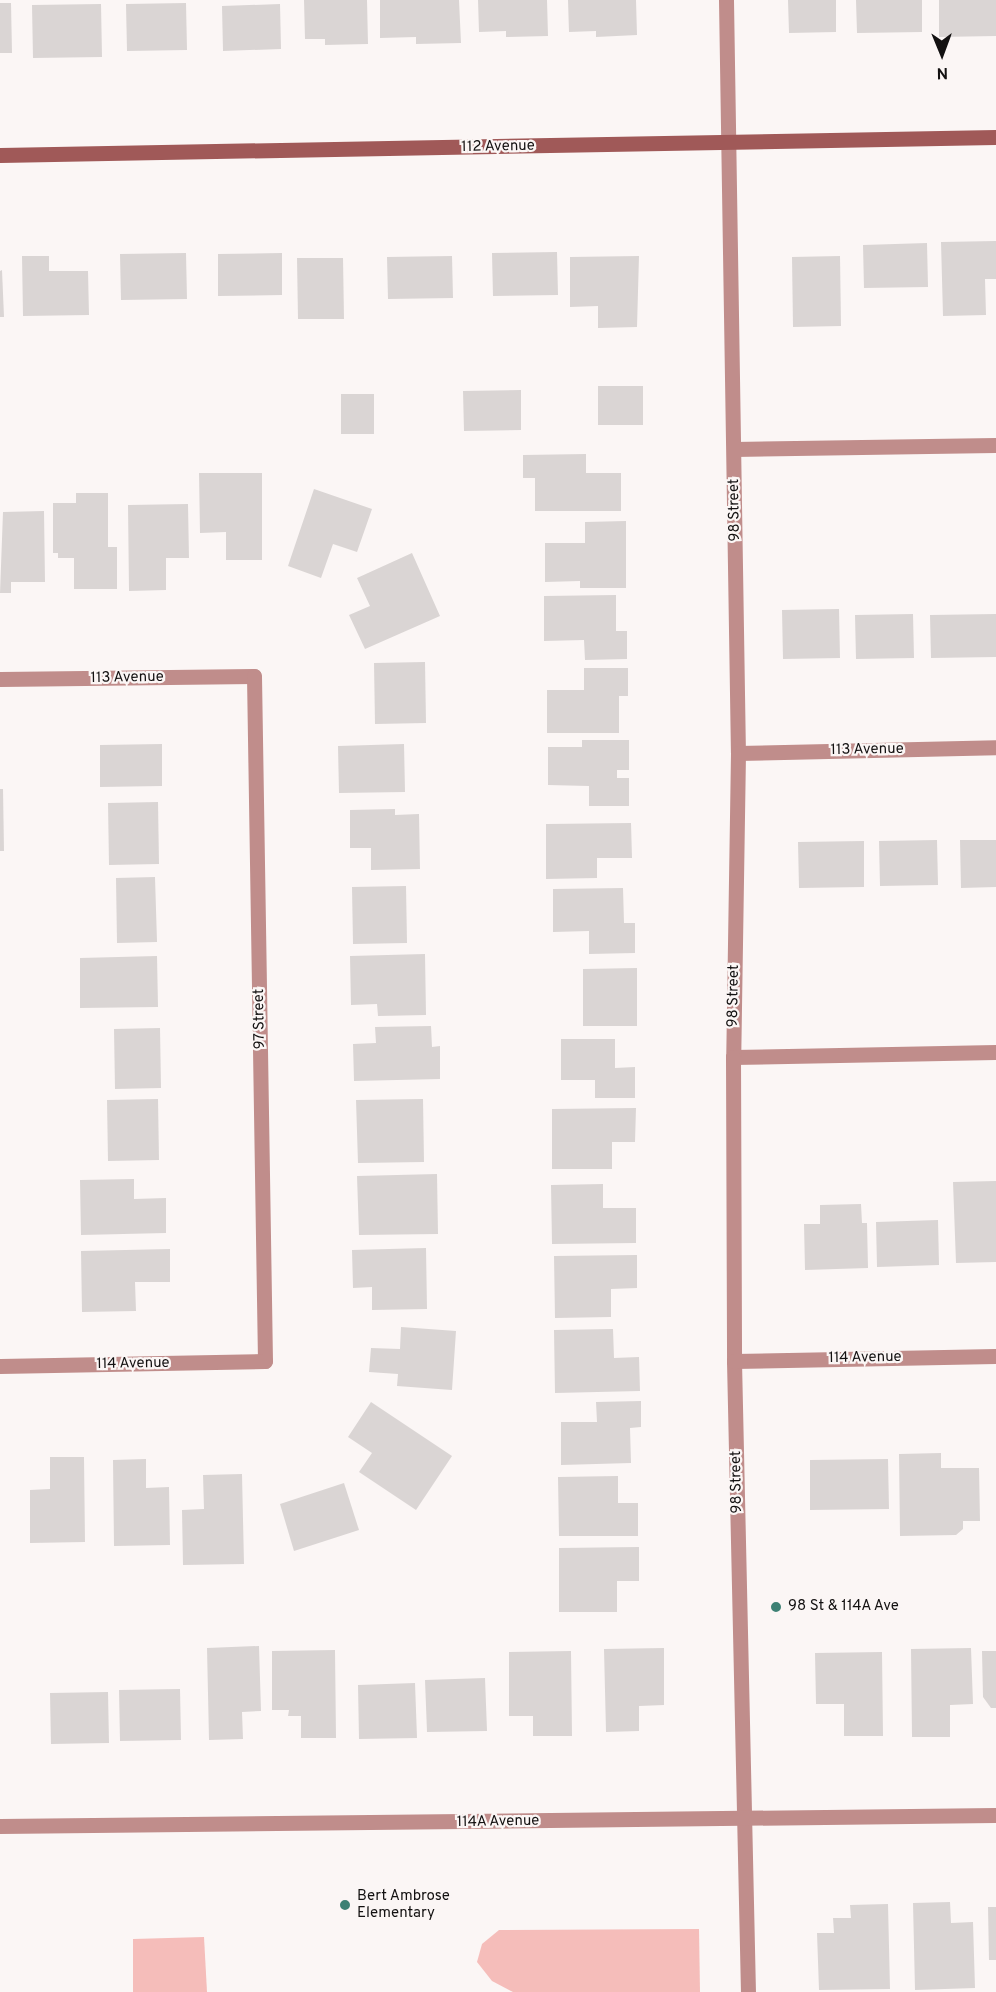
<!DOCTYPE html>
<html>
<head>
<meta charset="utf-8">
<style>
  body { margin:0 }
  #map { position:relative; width:996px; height:1992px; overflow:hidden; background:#fbf6f5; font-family:Overpass,sans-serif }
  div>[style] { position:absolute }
  .green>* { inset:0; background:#f5bdba }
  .building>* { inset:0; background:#dad5d4 }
  .lane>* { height:15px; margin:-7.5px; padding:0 7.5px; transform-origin:7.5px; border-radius:7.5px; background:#c08d8b }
  .street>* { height:15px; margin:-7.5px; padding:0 7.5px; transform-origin:7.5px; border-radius:7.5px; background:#c08d8b }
  .secondary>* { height:15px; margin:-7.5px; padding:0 7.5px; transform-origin:7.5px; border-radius:7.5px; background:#a05958 }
  .dots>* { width:16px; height:16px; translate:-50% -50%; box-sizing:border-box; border:3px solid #fbf6f5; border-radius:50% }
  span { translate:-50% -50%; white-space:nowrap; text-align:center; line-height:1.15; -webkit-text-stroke:4.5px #fbf6f5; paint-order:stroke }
  .street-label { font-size:15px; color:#131111 }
  .poi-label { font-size:15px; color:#131111 }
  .left { translate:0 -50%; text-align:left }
  .north { position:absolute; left:912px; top:24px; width:60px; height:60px; -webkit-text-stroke:4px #fbf6f5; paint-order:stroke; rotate:179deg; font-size:16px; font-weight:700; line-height:24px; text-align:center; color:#131111 }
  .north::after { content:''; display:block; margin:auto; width:21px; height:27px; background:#131111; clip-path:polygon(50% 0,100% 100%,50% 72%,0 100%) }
</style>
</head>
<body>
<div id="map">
  <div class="green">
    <div style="clip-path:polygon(699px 1929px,700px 1992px,513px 1992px,492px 1981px,477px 1962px,482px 1944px,499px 1930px)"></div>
    <div style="clip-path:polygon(204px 1937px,207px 1992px,133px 1992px,133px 1939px)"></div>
  </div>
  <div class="building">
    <div style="clip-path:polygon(304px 0,367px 0,368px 44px,325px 45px,325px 39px,305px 39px)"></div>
    <div style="clip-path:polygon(380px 0,459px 0,461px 43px,416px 44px,416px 37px,380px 38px)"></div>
    <div style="clip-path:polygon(478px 0,547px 0,548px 36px,506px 37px,506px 31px,479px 32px)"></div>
    <div style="clip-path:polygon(568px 0,636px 0,637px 35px,596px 37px,596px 31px,569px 32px)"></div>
    <div style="clip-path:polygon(788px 0,836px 0,836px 32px,789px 33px)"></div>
    <div style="clip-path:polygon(856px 0,922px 0,922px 32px,857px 33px)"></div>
    <div style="clip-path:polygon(939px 0,996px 0,996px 36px,939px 37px)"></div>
    <div style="clip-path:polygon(0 3px,11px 3px,12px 53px,0 53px)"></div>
    <div style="clip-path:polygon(186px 3px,187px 50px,127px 51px,126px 4px)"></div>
    <div style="clip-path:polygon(101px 4px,102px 57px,33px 58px,32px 5px)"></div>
    <div style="clip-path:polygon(280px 4px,281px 49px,223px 51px,222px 6px)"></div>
    <div style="clip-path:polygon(996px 241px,996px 279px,985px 279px,986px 315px,943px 316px,941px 242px)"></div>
    <div style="clip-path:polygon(927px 243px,928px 287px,864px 288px,863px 245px)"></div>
    <div style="clip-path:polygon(557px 252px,558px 295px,493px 296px,492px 253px)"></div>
    <div style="clip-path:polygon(186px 253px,187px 299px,121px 300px,120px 254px)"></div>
    <div style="clip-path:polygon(282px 253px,282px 295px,218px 296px,218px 254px)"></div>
    <div style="clip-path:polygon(22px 256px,49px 256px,49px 271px,88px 271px,89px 315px,23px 316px)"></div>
    <div style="clip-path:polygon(452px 256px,453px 298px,388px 299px,387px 257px)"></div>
    <div style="clip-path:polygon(639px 256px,637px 327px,598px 328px,598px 306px,570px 307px,570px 257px)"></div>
    <div style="clip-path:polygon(840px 256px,841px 326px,793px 327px,792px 257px)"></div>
    <div style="clip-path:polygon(297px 258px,343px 258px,344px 319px,298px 319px)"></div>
    <div style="clip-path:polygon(2px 270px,4px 317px,0 317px,0 271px)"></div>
    <div style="clip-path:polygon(598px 386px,643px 386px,643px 425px,598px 425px)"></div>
    <div style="clip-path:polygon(521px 390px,521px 430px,464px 431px,463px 391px)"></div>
    <div style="clip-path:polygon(341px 394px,374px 394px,374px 434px,341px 434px)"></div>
    <div style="clip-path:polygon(586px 454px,586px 473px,621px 473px,621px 511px,535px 511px,535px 478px,523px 478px,523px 455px)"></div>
    <div style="clip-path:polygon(199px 473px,262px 473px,262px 560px,226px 560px,226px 532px,200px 533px)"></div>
    <div style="clip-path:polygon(314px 489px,372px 509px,357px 552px,333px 544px,321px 578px,288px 566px)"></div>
    <div style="clip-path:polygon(76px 493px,108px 493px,108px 547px,117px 547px,117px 589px,74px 589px,74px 558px,58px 558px,58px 553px,53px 553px,53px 503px,76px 503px)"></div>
    <div style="clip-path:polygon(188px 504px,189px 558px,166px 558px,166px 590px,129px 591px,128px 505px)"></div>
    <div style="clip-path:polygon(44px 511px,45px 582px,11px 582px,11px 593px,0 593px,3px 512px)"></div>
    <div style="clip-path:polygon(626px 521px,626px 588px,580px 588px,580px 581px,545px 582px,545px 543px,585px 543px,585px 522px)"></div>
    <div style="clip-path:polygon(412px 553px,440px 616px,365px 649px,349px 615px,370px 606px,357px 578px)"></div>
    <div style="clip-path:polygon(616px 595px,616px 631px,627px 631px,627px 659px,585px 660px,584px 640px,544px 641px,544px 596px)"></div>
    <div style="clip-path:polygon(839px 609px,840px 658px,783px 659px,782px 610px)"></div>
    <div style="clip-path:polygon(913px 614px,914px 658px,856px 659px,855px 615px)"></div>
    <div style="clip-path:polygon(996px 614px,996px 657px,931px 658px,930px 615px)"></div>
    <div style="clip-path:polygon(425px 662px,426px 723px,375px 724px,374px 663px)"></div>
    <div style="clip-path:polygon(584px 668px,628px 668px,628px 696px,619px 696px,619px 733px,547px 733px,547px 690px,584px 690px)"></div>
    <div style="clip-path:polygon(582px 740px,629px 740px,629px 770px,617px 770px,617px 778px,629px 778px,629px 806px,589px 806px,589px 786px,548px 785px,548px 747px,582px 747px)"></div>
    <div style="clip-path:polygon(162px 744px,162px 786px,100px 787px,100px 745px)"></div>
    <div style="clip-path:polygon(404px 744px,405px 792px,339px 793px,338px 746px)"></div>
    <div style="clip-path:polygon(0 789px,3px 789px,4px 851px,0 851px)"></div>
    <div style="clip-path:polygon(158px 802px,159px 864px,109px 865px,108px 803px)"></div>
    <div style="clip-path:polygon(395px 809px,395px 815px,419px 814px,420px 869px,371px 870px,371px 848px,350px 848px,350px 810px)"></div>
    <div style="clip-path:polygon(631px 823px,632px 858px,597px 858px,597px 878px,546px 879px,546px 824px)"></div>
    <div style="clip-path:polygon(937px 840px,938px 885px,880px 886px,879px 841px)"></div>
    <div style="clip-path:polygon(960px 840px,996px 840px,996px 887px,961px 888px)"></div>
    <div style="clip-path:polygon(864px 841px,864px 887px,799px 888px,798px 842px)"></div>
    <div style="clip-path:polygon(155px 877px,157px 942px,117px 943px,116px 878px)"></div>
    <div style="clip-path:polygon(406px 886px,407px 943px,353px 944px,352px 887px)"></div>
    <div style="clip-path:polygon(623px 888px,624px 923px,635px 923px,635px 953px,589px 954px,589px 931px,553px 932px,553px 889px)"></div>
    <div style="clip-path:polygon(425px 954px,426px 1015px,378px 1016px,377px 1004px,351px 1005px,350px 956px)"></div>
    <div style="clip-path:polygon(157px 956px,158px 1007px,80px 1008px,80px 958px)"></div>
    <div style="clip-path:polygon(637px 968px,637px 1026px,583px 1026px,583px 969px)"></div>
    <div style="clip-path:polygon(431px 1026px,432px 1047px,440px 1046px,440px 1079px,354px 1081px,353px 1044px,376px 1043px,375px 1027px)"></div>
    <div style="clip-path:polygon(160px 1028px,161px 1088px,115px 1089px,114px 1029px)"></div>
    <div style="clip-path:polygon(561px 1039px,615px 1039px,615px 1068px,635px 1067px,635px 1098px,595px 1098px,595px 1080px,561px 1080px)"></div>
    <div style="clip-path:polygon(158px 1099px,159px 1160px,108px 1161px,107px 1100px)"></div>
    <div style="clip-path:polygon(423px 1099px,424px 1162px,358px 1163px,356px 1100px)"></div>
    <div style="clip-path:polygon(636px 1108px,635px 1142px,612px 1142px,612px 1169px,552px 1169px,552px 1109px)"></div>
    <div style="clip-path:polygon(437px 1174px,438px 1234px,359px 1235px,357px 1176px)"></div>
    <div style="clip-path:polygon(134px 1179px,134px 1199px,166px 1198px,166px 1233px,81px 1235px,80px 1180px)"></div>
    <div style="clip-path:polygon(996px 1181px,996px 1262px,956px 1263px,953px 1182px)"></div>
    <div style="clip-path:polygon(603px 1184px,603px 1208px,636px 1208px,636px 1243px,552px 1244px,551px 1185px)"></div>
    <div style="clip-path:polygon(861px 1204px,862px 1223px,867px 1223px,868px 1268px,805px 1270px,804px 1224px,820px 1224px,820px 1205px)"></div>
    <div style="clip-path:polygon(938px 1220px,939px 1265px,877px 1267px,876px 1222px)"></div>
    <div style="clip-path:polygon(426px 1248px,427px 1309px,372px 1310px,372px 1287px,353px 1288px,352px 1250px)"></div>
    <div style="clip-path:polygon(170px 1249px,170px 1282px,135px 1282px,136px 1311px,82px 1312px,81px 1251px)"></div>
    <div style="clip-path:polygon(637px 1255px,637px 1288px,611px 1289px,611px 1317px,555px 1318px,554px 1256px)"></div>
    <div style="clip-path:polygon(401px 1327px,456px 1331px,452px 1390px,397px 1386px,398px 1374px,369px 1372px,371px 1348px,400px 1349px)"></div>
    <div style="clip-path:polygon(613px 1329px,614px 1358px,639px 1357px,640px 1391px,555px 1393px,554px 1330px)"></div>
    <div style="clip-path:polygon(641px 1401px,641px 1427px,630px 1428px,631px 1463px,561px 1465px,561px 1422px,597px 1422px,596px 1402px)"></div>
    <div style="clip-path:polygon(371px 1402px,452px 1456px,416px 1510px,359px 1472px,372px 1453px,348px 1437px)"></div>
    <div style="clip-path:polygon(941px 1453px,941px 1468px,979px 1468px,980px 1521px,963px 1521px,963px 1529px,956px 1535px,900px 1536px,899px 1454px)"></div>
    <div style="clip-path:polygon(50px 1457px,84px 1457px,85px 1542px,30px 1543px,30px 1490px,50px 1489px)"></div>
    <div style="clip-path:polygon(146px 1459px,146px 1488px,169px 1487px,170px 1545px,114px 1546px,113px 1460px)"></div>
    <div style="clip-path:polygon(888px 1459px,889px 1509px,810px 1510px,810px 1460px)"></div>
    <div style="clip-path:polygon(242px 1474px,244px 1564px,183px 1565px,182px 1510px,204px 1509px,203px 1475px)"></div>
    <div style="clip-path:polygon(618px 1476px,618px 1503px,638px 1503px,638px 1536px,559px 1536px,558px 1477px)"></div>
    <div style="clip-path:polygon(344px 1483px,359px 1530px,294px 1551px,280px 1504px)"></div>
    <div style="clip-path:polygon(639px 1547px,639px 1581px,617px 1581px,617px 1612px,559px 1612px,559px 1548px)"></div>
    <div style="clip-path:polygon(259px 1646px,261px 1711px,242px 1712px,243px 1739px,209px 1740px,207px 1648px)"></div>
    <div style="clip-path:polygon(664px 1648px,664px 1705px,639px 1706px,639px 1731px,606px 1732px,604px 1649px)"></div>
    <div style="clip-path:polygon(971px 1648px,973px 1704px,950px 1705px,950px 1737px,912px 1737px,911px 1649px)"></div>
    <div style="clip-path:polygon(335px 1650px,336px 1738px,301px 1738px,301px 1716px,288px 1716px,289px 1710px,272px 1710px,272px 1651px)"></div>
    <div style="clip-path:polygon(571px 1651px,572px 1736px,533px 1736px,533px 1716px,509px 1716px,509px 1652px)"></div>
    <div style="clip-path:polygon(982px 1651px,996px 1651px,996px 1708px,991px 1708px,983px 1697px)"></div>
    <div style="clip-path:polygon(882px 1652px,883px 1736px,844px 1736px,844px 1704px,816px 1704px,815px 1653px)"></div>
    <div style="clip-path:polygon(485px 1678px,487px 1731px,427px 1732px,425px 1680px)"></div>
    <div style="clip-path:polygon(415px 1683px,417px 1738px,359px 1739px,358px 1685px)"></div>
    <div style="clip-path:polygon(180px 1689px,181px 1740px,120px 1741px,119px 1690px)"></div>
    <div style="clip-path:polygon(108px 1692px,109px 1743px,51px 1744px,50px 1693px)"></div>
    <div style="clip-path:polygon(950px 1902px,951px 1923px,973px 1922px,975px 1988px,915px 1990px,913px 1903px)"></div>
    <div style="clip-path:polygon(888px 1904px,890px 1989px,819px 1990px,817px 1933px,834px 1933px,833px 1918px,851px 1918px,850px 1905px)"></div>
    <div style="clip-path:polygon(988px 1907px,996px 1907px,996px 1960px,989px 1960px)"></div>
  </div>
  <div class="lane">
    <div style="left:734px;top:449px;width:262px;rotate:-0.9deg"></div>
    <div style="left:733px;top:1057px;width:263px;rotate:-1.1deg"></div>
  </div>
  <div class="street">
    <div style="left:726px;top:0;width:753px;rotate:89.09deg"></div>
    <div style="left:738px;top:753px;width:304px;rotate:90.9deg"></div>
    <div style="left:733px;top:1057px;width:304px;rotate:89.8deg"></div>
    <div style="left:734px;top:1361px;width:631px;rotate:88.73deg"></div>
    <div style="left:0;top:679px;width:254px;rotate:-0.7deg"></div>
    <div style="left:254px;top:676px;width:685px;rotate:89.08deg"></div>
    <div style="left:265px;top:1361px;width:265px;rotate:178.9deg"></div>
    <div style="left:738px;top:753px;width:258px;rotate:-1.3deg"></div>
    <div style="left:734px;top:1361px;width:262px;rotate:-1.1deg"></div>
    <div style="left:0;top:1826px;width:996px;rotate:-0.63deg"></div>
  </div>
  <div class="secondary">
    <div style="left:0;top:155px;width:996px;rotate:-1.04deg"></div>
  </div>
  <div class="dots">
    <div style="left:776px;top:1607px;background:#3d8174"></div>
    <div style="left:345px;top:1905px;background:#3d8174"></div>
  </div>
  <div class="street-label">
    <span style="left:498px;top:147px;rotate:-1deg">112 Avenue</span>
    <span style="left:735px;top:510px;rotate:-91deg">98 Street</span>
    <span style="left:127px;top:678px;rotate:-1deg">113 Avenue</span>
    <span style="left:867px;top:750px;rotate:-1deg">113 Avenue</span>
    <span style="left:734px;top:996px;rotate:-89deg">98 Street</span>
    <span style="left:260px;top:1019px;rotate:-91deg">97 Street</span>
    <span style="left:865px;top:1358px;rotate:-1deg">114 Avenue</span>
    <span style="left:133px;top:1364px;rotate:-1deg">114 Avenue</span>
    <span style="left:737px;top:1482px;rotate:-91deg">98 Street</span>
    <span style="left:498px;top:1822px;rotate:-1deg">114A Avenue</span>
  </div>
  <div class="poi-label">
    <span class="left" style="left:788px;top:1607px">98 St &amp; 114A Ave</span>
    <span class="left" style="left:357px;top:1905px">Bert Ambrose<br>Elementary</span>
  </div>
  <div class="north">N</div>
</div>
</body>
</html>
